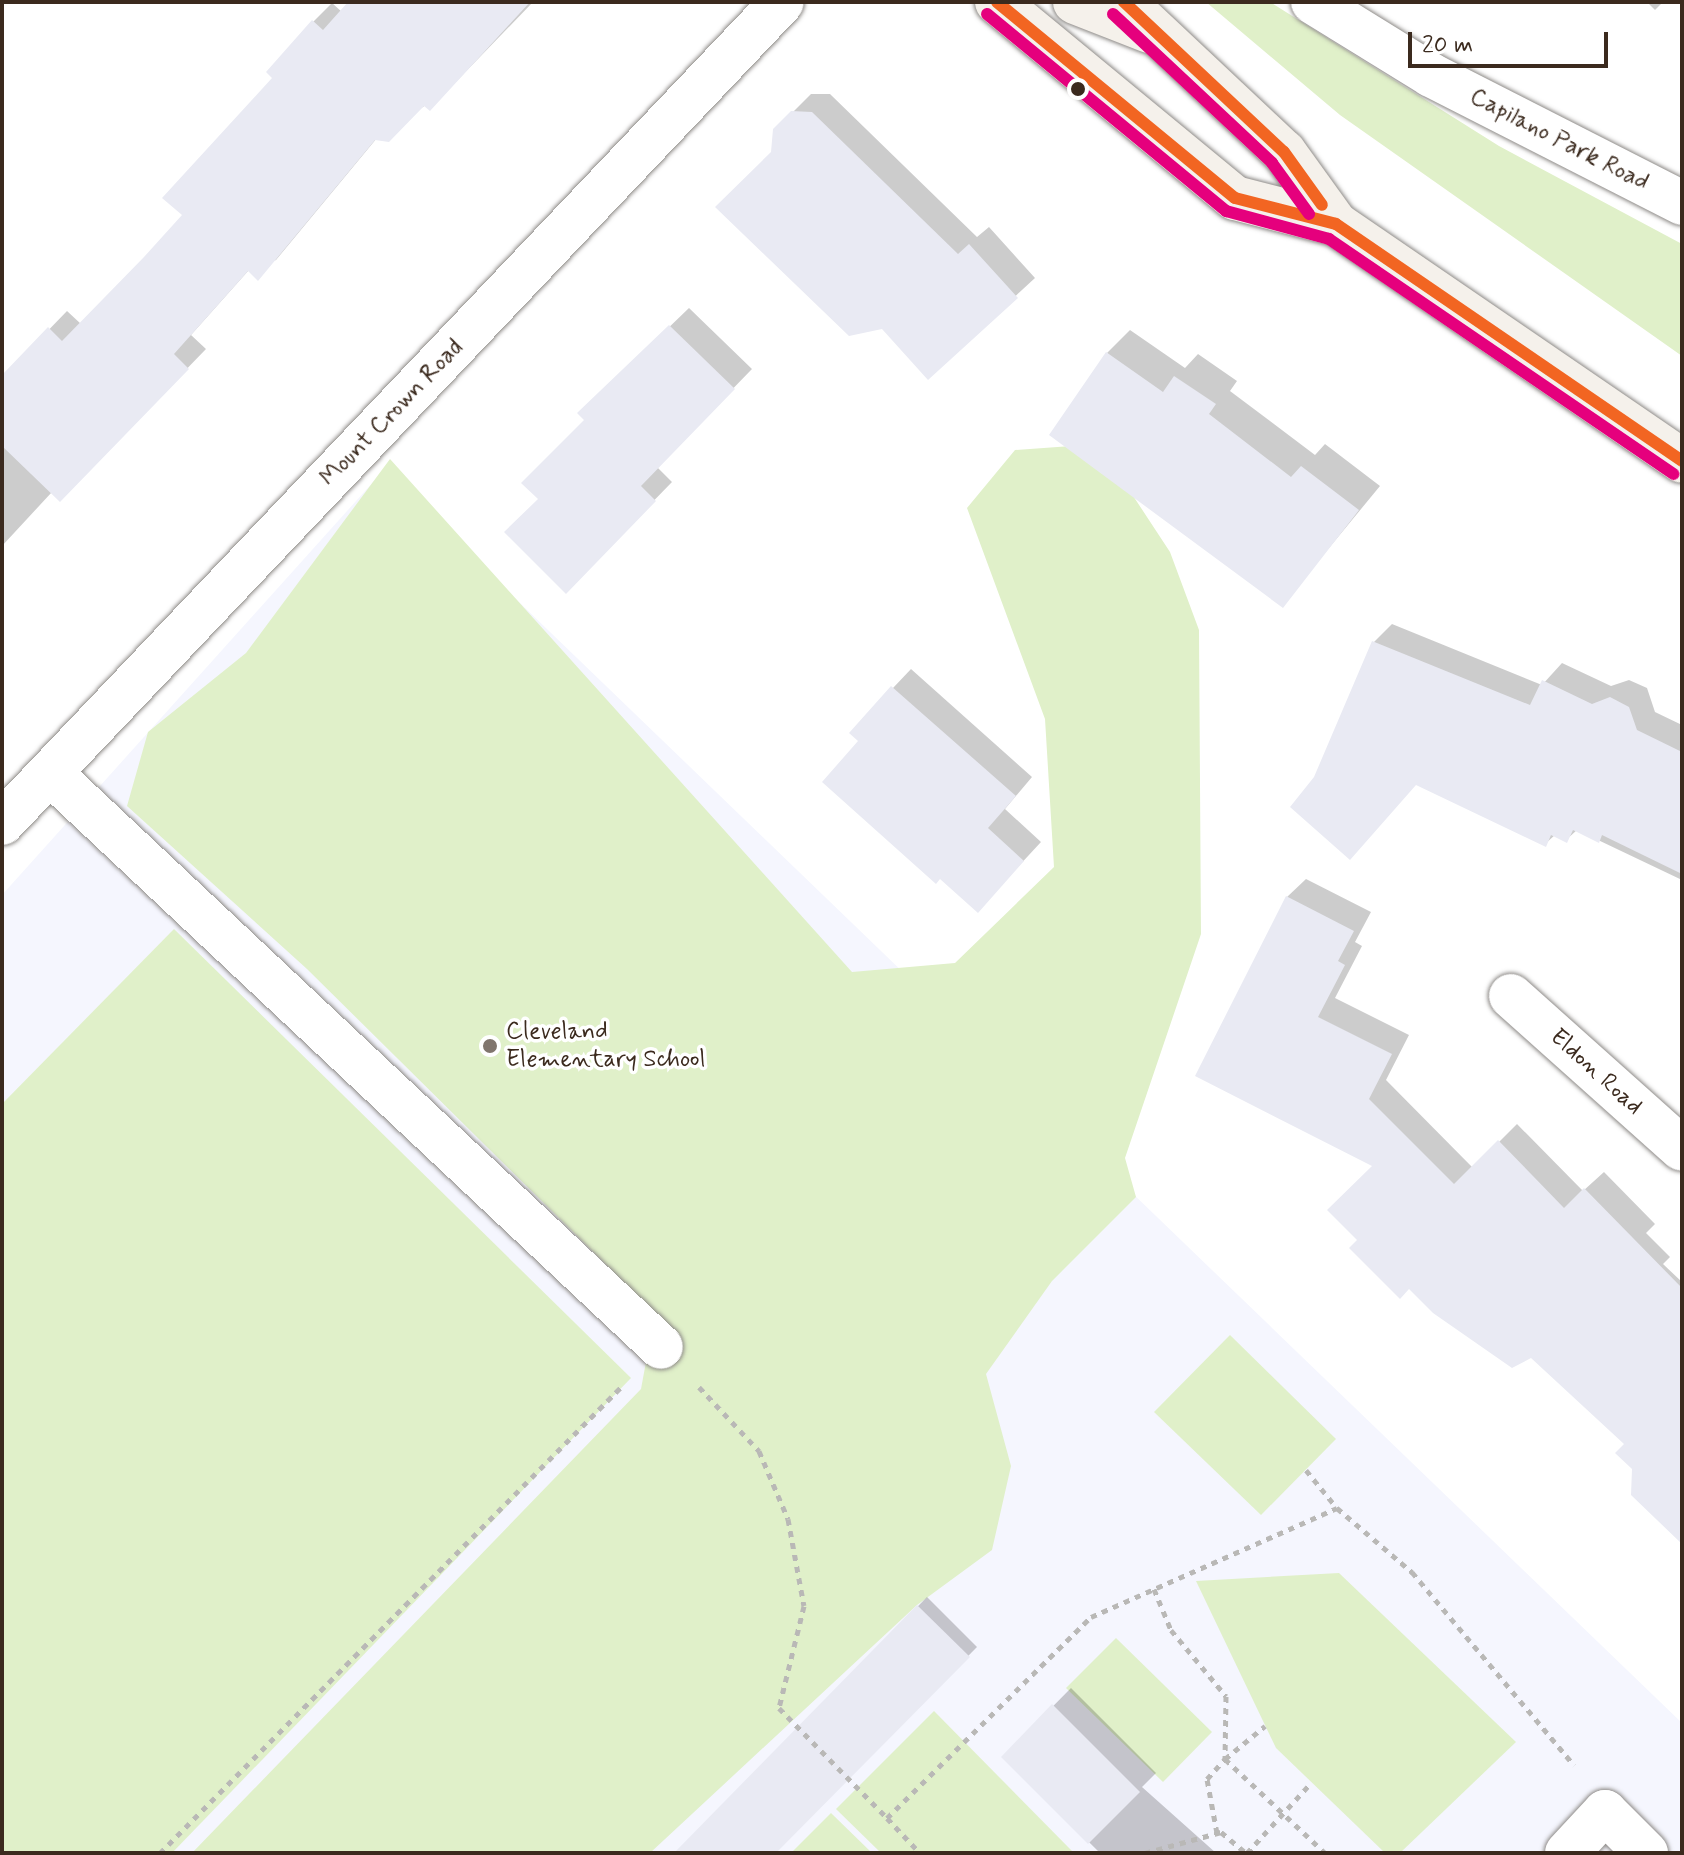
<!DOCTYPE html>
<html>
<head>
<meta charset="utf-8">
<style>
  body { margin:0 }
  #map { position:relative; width:1684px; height:1855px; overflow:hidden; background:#fff; font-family:Mynerve,sans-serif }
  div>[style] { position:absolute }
  .built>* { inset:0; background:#f5f6fe }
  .green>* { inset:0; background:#e0f0c9 }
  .shadow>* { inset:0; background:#0003 }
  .building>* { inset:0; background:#e9eaf3 }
  .path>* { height:5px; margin-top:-2.5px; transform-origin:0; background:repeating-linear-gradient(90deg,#b9b8b6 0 6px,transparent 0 12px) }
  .roads { filter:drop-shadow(0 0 2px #8e8b88) drop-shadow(0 0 2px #8e8b88) }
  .minor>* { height:44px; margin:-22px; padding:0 22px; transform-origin:22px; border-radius:22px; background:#fff }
  .major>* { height:44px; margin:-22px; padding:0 22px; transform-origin:22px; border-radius:22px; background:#f5f1eb }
  .bus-1>* { height:12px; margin:-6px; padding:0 6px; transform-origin:6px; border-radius:6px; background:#f26522 }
  .bus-2>* { height:12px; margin:-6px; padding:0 6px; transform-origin:6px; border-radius:6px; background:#e5007d }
  .dots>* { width:22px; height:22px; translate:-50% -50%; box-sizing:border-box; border:4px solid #fff; border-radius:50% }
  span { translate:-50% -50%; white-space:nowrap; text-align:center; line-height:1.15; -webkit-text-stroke:7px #fff; paint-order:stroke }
  .street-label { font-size:24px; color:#3b2a1e }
  .poi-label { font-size:24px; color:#3b2a1e }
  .left { translate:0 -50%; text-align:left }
  .frame { position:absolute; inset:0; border:4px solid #3b2a1e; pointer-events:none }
  .scale { position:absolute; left:1408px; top:32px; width:200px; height:36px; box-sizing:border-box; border:4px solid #3b2a1e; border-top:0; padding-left:10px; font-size:24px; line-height:28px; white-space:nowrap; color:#3b2a1e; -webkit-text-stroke:6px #fff; paint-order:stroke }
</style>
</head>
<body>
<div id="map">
  <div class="built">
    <div style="clip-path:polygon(383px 471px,1682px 1723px,1682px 1853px,2px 1853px,2px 895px)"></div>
  </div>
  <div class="green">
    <div style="clip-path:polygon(1206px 2px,1270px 2px,1499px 146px,1682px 244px,1682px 356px,1340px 115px)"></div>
    <div style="clip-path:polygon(1099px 444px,1170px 552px,1199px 630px,1201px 934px,1125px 1158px,1136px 1197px,1052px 1281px,986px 1374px,1011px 1466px,992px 1550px,917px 1605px,650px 1853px,192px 1853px,641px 1389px,655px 1313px,307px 969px,127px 806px,148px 732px,246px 653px,390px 459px,852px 972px,955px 963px,1054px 867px,1045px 719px,967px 508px,1015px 450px)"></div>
    <div style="clip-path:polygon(174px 929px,631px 1378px,172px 1853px,2px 1853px,2px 1104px)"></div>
    <div style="clip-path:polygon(1230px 1335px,1336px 1439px,1261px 1515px,1154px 1412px)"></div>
    <div style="clip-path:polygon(1339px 1573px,1516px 1742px,1400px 1853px,1385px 1853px,1276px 1748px,1196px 1581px)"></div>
    <div style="clip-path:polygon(1116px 1638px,1212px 1732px,1163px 1782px,1066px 1688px)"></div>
    <div style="clip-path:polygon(934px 1711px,1074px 1853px,881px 1853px,836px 1809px)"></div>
    <div style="clip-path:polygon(831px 1813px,872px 1853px,791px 1853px)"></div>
  </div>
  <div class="shadow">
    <div style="clip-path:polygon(351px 2px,533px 2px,448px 90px,377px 138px,276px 260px,249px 270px,191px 335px,206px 349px,60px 500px,52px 492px,2px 546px,2px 378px,67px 311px,81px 324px,185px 215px,313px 22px,332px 3px,342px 12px)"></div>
    <div style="clip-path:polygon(1647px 2px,1663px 2px,1655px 10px)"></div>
    <div style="clip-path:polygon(811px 94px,830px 94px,977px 237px,989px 227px,1035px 278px,928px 377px,773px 153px,775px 130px)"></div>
    <div style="clip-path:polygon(689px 308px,752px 369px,657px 467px,672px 482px,566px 591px,541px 499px,587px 420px,580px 413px)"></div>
    <div style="clip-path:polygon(1130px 330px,1185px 368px,1198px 354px,1237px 381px,1230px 391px,1315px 455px,1325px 444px,1380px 486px,1282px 605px,1107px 353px)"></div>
    <div style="clip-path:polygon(1392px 624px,1542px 685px,1562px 663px,1611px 686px,1629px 680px,1647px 688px,1655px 712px,1682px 725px,1682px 880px,1577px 830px,1566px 840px,1555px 835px,1545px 844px,1417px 783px,1316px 778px,1374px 642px)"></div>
    <div style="clip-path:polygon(911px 669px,1032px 777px,1005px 809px,1041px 842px,978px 910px,861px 741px,893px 688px)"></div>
    <div style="clip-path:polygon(1306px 879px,1371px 912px,1355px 942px,1362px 946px,1335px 998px,1409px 1035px,1386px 1080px,1473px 1168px,1517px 1124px,1583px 1191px,1604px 1172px,1655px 1224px,1646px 1233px,1670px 1257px,1663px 1264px,1682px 1282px,1682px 1534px,1634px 1468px,1627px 1444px,1532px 1355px,1360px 1240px,1375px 1166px,1198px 1075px,1287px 897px)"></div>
    <div style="clip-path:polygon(927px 1597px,977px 1647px,774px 1853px,698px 1853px,687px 1842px)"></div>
    <div style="clip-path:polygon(1071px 1688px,1156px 1773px,1142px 1787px,1216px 1853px,1100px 1853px,1003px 1757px)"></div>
  </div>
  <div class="building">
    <div style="clip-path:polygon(348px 2px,530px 2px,430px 111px,424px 106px,389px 142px,375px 140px,258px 281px,248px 271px,174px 354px,189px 369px,60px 502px,2px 446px,2px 375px,48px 327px,62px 341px,144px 257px,182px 215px,162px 198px,272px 78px,266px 72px,312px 20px,323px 30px)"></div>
    <div style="clip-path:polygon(791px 111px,812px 112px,958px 254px,969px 244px,1018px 298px,928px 380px,882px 329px,849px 336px,715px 207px,771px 152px,773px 129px)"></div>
    <div style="clip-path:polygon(669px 325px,735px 389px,641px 486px,656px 501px,566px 594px,504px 532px,538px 499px,521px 483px,584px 420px,577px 413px)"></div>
    <div style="clip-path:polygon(1106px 352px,1163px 392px,1174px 376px,1216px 404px,1209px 414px,1291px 477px,1301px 466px,1359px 510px,1283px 608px,1049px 435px)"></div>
    <div style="clip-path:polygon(1372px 641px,1530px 705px,1542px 680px,1592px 704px,1610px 697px,1629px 707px,1637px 730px,1682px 752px,1682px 874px,1602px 835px,1599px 843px,1573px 830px,1567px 843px,1551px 835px,1546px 847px,1416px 785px,1350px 860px,1290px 807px,1314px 777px)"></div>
    <div style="clip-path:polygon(891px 686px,1016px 796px,988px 828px,1024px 861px,978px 913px,940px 879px,936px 884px,822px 782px,858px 741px,849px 733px)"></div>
    <div style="clip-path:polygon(1286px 896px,1354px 931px,1338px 961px,1345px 965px,1318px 1017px,1392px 1054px,1369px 1099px,1454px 1184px,1498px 1140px,1564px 1208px,1584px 1188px,1682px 1288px,1682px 1544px,1631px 1495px,1632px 1469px,1615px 1453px,1624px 1444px,1531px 1358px,1512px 1368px,1433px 1313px,1409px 1289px,1400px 1299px,1349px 1248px,1357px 1240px,1327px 1210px,1372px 1166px,1195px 1076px)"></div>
    <div style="clip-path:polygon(917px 1605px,970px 1657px,776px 1853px,674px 1853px)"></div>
    <div style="clip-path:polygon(1052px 1704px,1140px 1792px,1088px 1844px,1001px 1757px)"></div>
  </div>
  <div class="path">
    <div style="left:699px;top:1387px;width:88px;rotate:46.8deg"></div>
    <div style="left:759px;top:1451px;width:74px;rotate:66.9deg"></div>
    <div style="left:788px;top:1519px;width:88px;rotate:79.6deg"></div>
    <div style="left:804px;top:1606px;width:105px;rotate:103.8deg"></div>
    <div style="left:779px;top:1708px;width:154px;rotate:45.5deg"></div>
    <div style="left:887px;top:1818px;width:286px;rotate:-44.6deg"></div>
    <div style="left:1091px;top:1617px;width:269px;rotate:-23.9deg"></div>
    <div style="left:1337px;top:1508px;width:99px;rotate:40.5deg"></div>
    <div style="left:1412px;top:1572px;width:252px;rotate:50deg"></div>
    <div style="left:1306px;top:1470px;width:49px;rotate:50.8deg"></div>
    <div style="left:1154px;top:1589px;width:44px;rotate:67.5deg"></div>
    <div style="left:1171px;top:1630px;width:86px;rotate:50.2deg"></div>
    <div style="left:1226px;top:1696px;width:63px;rotate:90.9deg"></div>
    <div style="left:1225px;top:1759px;width:52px;rotate:-39.5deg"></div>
    <div style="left:887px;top:1818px;width:48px;rotate:46.7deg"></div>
    <div style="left:1217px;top:1833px;width:55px;rotate:-100.5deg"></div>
    <div style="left:1207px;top:1779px;width:27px;rotate:-48deg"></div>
    <div style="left:1225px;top:1759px;width:137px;rotate:43.2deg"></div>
    <div style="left:160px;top:1853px;width:657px;rotate:-45.31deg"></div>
    <div style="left:1145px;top:1853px;width:79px;rotate:-15.4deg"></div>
    <div style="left:1221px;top:1832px;width:33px;rotate:40deg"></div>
    <div style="left:1247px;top:1853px;width:95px;rotate:-47.6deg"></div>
  </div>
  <div class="roads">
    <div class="minor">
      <div style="left:1313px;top:2px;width:139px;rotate:31.7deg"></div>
      <div style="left:1431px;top:75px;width:282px;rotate:27deg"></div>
      <div style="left:50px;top:773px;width:838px;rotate:43.21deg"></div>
      <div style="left:2px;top:823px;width:1132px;rotate:-46.47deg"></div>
      <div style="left:1511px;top:996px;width:229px;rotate:41.8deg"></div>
      <div style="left:1567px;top:1853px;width:56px;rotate:-47.2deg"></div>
      <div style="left:1605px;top:1812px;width:58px;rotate:45deg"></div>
    </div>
    <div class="major">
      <div style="left:997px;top:2px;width:308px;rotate:39.5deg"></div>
      <div style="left:1235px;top:198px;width:104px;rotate:14.4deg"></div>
      <div style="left:1336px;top:224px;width:419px;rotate:34.4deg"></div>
      <div style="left:1075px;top:2px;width:79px;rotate:21.4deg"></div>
      <div style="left:1124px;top:2px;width:219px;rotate:43.2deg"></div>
      <div style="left:1284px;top:152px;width:89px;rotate:54.2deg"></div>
    </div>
  </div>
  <div class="bus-1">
    <div style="left:997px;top:2px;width:308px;rotate:39.5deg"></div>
    <div style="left:1235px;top:198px;width:104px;rotate:14.4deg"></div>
    <div style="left:1336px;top:224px;width:419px;rotate:34.4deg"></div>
    <div style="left:1124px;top:2px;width:219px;rotate:43.2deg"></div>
    <div style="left:1284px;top:152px;width:65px;rotate:54.4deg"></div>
  </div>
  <div class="bus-2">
    <div style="left:987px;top:14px;width:310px;rotate:39.5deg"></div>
    <div style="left:1226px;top:211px;width:107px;rotate:15.2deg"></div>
    <div style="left:1329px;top:239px;width:417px;rotate:34.3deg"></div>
    <div style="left:1113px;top:14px;width:218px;rotate:43.1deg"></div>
    <div style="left:1272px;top:163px;width:63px;rotate:54deg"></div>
  </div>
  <div class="dots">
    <div style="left:1078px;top:89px;background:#3b2a1e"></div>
    <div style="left:490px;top:1046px;background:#80756d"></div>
  </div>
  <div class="street-label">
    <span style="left:1559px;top:140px;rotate:27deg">Capilano Park Road</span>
    <span style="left:392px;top:413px;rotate:-46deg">Mount Crown Road</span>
    <span style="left:1596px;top:1072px;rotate:42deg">Eldon Road</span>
  </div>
  <div class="poi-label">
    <span class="left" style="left:506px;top:1046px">Cleveland<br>Elementary School</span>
  </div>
  <div class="frame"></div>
  <div class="scale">20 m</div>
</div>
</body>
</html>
